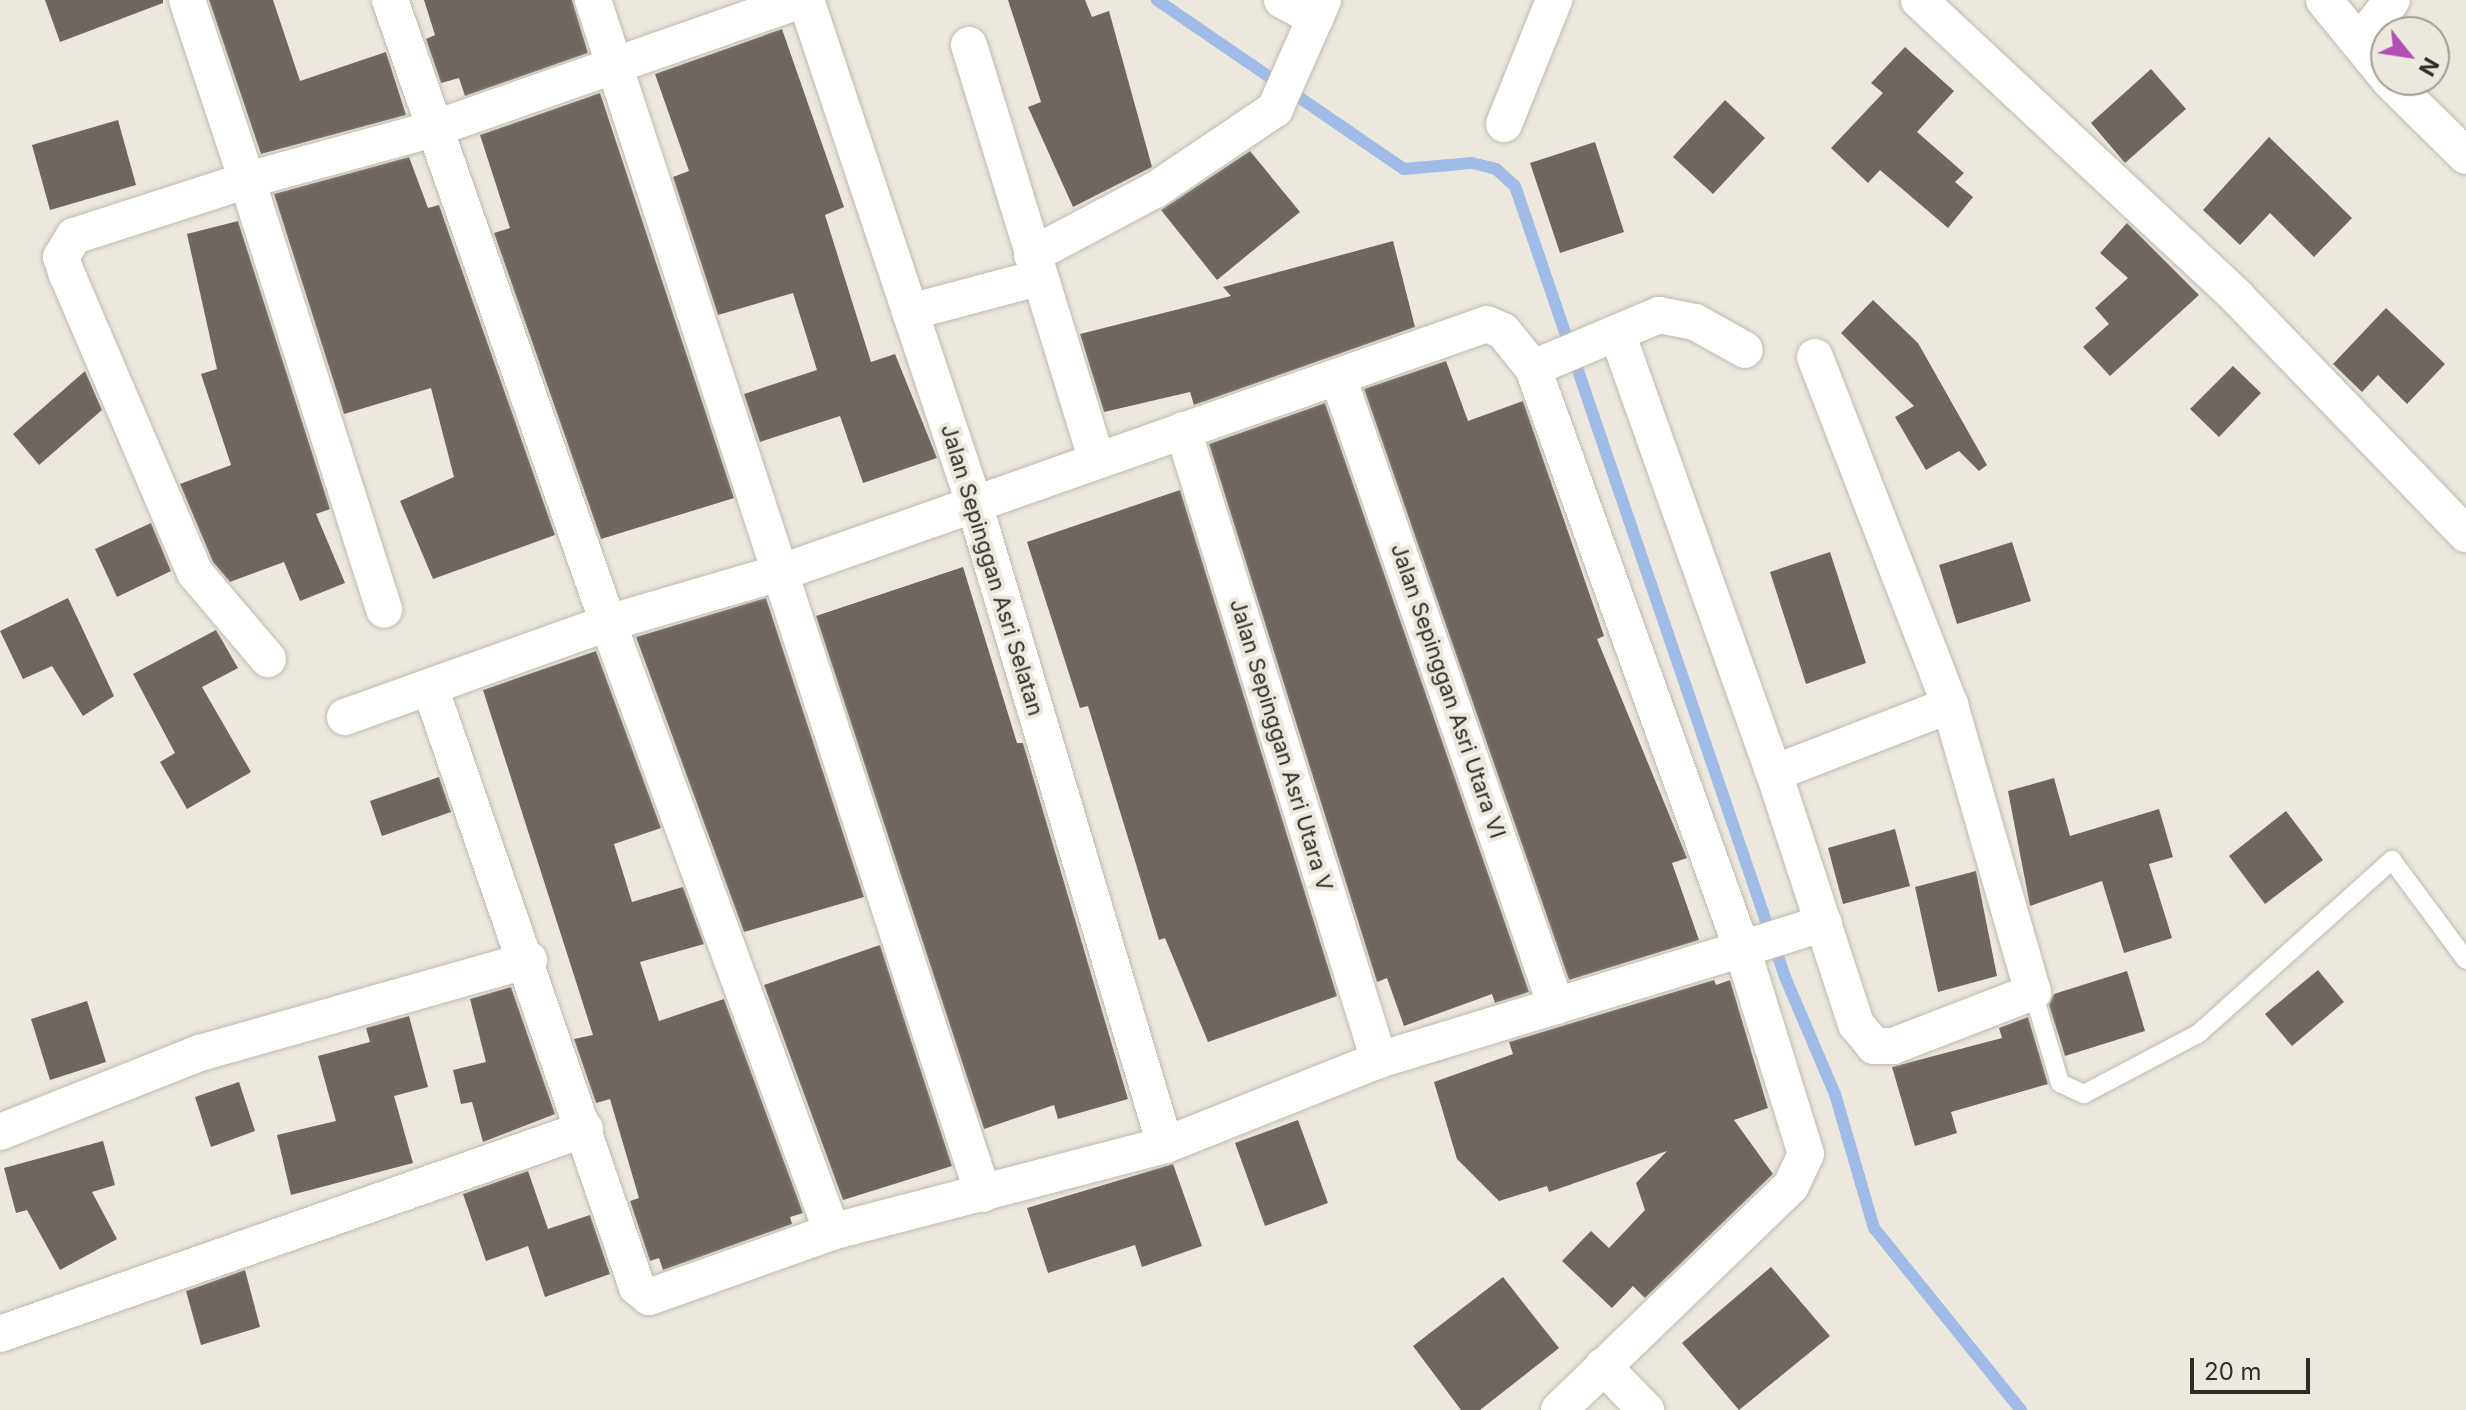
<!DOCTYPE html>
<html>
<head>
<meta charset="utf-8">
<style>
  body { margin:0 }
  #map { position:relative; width:2466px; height:1410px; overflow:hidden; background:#ece8de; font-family:Inter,sans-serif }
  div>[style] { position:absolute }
  .stream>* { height:12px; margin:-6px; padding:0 6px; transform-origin:6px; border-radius:6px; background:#a0bbe7 }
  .building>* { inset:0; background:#6f6661 }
  .roads { filter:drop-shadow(0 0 2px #bebab0) drop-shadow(0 0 2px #bebab0) }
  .service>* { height:18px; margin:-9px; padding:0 9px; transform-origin:9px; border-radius:9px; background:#fff }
  .minor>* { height:36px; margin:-18px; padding:0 18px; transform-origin:18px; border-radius:18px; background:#fff }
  span { translate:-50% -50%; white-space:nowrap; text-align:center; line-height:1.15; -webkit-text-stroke:8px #ece8de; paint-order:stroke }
  .street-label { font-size:22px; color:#2e2d29 }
  .north { position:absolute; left:2370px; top:16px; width:80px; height:80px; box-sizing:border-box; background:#ece8de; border:2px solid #a09d96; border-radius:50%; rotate:120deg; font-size:22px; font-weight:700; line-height:32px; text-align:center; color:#2e2d29 }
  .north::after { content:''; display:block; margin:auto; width:28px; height:36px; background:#b54fb3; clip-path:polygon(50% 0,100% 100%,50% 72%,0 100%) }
  .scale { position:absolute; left:2190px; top:1358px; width:120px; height:36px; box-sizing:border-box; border:4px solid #2e2d29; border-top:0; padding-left:10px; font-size:24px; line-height:28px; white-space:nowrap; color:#2e2d29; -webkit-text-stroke:6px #ece8de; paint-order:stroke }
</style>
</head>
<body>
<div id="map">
  <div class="stream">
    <div style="left:1157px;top:0;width:299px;rotate:34.4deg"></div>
    <div style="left:1404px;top:169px;width:68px;rotate:-5deg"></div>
    <div style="left:1472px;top:163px;width:25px;rotate:14deg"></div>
    <div style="left:1496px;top:169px;width:25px;rotate:42deg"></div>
    <div style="left:1515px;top:186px;width:836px;rotate:71.15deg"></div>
    <div style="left:1785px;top:977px;width:127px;rotate:66.9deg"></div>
    <div style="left:1835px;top:1094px;width:140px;rotate:73.8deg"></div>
    <div style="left:1874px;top:1228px;width:234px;rotate:51.1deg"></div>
  </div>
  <div class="building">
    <div style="clip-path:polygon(45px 0,163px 0,163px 3px,60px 42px)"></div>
    <div style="clip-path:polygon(209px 0,273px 0,300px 81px,386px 52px,406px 115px,261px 154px)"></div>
    <div style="clip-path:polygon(424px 0,572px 0,588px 53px,465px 96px,459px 78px,441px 83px,426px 39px,435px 35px)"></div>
    <div style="clip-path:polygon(1008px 0,1085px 0,1092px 17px,1109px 11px,1152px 167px,1073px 207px,1028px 107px,1041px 102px)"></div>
    <div style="clip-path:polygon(782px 29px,844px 207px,825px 215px,871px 362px,895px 354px,937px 458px,863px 483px,840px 416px,760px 442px,744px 394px,817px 370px,793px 293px,718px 315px,673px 177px,689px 171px,655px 74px)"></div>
    <div style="clip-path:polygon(1905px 47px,1954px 91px,1917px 132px,1964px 173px,1955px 182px,1973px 197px,1948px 228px,1880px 170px,1868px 183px,1831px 148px,1883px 93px,1871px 83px)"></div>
    <div style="clip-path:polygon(2151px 69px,2186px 109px,2125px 163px,2091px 123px)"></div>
    <div style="clip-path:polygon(600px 93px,734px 498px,601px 539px,494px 233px,510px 228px,480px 135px)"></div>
    <div style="clip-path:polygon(1725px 100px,1765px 138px,1713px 194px,1673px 157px)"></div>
    <div style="clip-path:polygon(118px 120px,136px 185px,50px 210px,32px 145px)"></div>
    <div style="clip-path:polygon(2269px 137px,2352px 218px,2314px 257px,2270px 213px,2240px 245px,2203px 210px)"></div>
    <div style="clip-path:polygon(1595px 142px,1624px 232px,1560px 253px,1530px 163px)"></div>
    <div style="clip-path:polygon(1250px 151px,1300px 212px,1217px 280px,1161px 210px)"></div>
    <div style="clip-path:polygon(409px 157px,428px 208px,439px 205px,555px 535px,433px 579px,400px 501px,454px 477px,431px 388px,344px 414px,274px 194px)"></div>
    <div style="clip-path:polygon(238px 221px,330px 509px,316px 514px,345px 583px,300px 601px,284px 562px,230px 582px,213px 562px,180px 484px,231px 465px,201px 374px,217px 369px,187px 234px)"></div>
    <div style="clip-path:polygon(2127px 223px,2199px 295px,2110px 376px,2083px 347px,2109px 324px,2095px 308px,2128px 278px,2100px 253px)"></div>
    <div style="clip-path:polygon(1393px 241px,1415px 327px,1194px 405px,1190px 392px,1104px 412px,1080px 334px,1231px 296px,1223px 287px)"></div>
    <div style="clip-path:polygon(1873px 300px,1918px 343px,1987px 465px,1979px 471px,1959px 451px,1926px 470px,1895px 417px,1914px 406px,1841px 333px)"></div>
    <div style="clip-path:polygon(2386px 308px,2445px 364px,2407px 404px,2378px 375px,2362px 392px,2333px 364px)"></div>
    <div style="clip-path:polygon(1446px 361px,1468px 421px,1523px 401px,1604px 636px,1597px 639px,1687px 858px,1672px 863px,1699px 940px,1569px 980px,1364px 389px)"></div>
    <div style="clip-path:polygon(2233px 366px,2261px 393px,2219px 437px,2190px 409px)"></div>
    <div style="clip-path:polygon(85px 371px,102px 410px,39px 465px,13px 434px)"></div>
    <div style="clip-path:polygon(1325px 403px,1529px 992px,1495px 1003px,1492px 994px,1404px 1026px,1387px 978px,1377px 982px,1209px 444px)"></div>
    <div style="clip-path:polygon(1180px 490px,1337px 996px,1208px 1042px,1165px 938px,1159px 940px,1088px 706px,1080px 708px,1027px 542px)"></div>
    <div style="clip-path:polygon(151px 523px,171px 571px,117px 597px,95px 549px)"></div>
    <div style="clip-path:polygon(2012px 542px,2031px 601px,1957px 624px,1939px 565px)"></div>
    <div style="clip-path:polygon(1830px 552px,1866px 663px,1806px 684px,1770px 572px)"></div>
    <div style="clip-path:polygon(963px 567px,1017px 743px,1023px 743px,1128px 1099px,1058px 1119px,1054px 1105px,984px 1129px,816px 616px)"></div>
    <div style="clip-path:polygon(68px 598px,114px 696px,83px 716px,52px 666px,23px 679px,0 631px)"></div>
    <div style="clip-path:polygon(766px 598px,864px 897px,744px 932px,636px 637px)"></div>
    <div style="clip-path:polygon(216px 630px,238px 668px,202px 687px,251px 772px,187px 809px,160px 762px,175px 753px,133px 674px)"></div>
    <div style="clip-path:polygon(596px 651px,661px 828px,614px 844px,632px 902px,683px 887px,704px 944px,640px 962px,659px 1021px,724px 999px,803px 1213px,790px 1217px,792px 1224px,663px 1270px,659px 1258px,650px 1261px,630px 1201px,639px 1198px,610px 1099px,596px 1103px,574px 1039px,593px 1035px,483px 690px)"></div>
    <div style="clip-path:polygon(439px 777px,451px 812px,382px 836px,370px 801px)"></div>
    <div style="clip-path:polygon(2054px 778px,2070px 836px,2159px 809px,2173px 857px,2149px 864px,2172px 938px,2124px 953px,2102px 881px,2030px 906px,2008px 791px)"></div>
    <div style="clip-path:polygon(2286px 811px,2323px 860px,2265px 904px,2229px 856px)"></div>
    <div style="clip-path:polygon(1895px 829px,1910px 886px,1843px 904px,1828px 848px)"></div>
    <div style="clip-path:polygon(1976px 871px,1997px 976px,1938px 992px,1915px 887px)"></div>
    <div style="clip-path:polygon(880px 945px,952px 1166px,843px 1200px,764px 985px)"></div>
    <div style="clip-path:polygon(2318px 970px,2344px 1002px,2292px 1046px,2265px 1014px)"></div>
    <div style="clip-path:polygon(2127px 971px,2145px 1031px,2065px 1056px,2049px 1005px,2054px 994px)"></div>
    <div style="clip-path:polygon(1714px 980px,1716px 985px,1730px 980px,1768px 1108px,1734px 1120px,1773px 1174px,1645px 1298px,1633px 1286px,1612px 1308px,1562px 1261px,1591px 1231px,1609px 1248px,1645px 1210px,1636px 1183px,1667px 1151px,1549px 1192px,1547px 1186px,1499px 1201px,1457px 1159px,1434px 1082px,1513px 1054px,1509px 1042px)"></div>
    <div style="clip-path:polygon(511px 987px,555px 1114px,483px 1142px,472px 1102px,461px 1104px,453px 1070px,486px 1062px,470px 999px)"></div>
    <div style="clip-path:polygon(87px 1001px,106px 1062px,50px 1080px,31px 1019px)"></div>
    <div style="clip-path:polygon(409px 1016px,428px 1087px,394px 1096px,413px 1163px,291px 1195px,277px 1135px,336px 1121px,318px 1056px,370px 1042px,366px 1028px)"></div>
    <div style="clip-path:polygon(2028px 1017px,2048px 1084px,1951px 1112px,1957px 1133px,1915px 1146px,1892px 1067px,2002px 1038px,1999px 1028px)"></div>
    <div style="clip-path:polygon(239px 1082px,255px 1131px,211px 1147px,195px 1097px)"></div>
    <div style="clip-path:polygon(1298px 1120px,1328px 1203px,1265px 1226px,1235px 1143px)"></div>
    <div style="clip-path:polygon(103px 1141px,115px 1185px,92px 1192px,117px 1239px,60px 1270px,27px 1210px,16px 1213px,4px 1168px)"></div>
    <div style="clip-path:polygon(1173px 1164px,1202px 1246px,1142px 1267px,1135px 1245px,1048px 1273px,1027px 1208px)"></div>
    <div style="clip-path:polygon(528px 1171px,548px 1229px,590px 1215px,610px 1274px,545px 1297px,528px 1246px,486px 1261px,463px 1194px)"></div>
    <div style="clip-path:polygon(1771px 1267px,1830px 1336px,1739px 1410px,1682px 1343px)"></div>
    <div style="clip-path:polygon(245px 1270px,260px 1327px,201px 1345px,186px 1291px)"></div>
    <div style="clip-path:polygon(1503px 1277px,1559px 1348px,1480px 1410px,1461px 1410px,1413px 1346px)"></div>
  </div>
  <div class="roads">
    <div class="service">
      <div style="left:2033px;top:992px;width:95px;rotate:73.5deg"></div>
      <div style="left:2060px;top:1083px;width:26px;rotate:25deg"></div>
      <div style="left:2084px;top:1094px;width:129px;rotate:-27.8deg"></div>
      <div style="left:2198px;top:1034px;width:261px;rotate:-41.9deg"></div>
      <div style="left:2392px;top:860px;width:124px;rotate:53.5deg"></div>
    </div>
    <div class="minor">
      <div style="left:187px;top:0;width:190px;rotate:71.6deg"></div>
      <div style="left:247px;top:180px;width:193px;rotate:-15.3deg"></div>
      <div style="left:433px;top:129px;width:391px;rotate:-19.3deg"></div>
      <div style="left:390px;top:0;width:660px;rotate:70.71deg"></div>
      <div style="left:608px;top:623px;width:649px;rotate:69.81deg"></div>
      <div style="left:593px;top:0;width:1256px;rotate:71.91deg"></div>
      <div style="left:806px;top:0;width:527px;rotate:71.53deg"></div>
      <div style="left:973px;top:500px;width:673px;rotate:73.42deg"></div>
      <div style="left:1282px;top:0;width:38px;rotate:28deg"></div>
      <div style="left:1919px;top:0;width:434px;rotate:43deg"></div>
      <div style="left:2236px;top:296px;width:331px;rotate:46deg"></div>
      <div style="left:2324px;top:0;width:98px;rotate:50.8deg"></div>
      <div style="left:2359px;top:43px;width:54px;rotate:-52.5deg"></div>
      <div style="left:969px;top:45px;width:433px;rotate:72.9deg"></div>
      <div style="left:2389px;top:80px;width:108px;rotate:44.6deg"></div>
      <div style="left:1504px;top:124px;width:134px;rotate:-68deg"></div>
      <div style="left:1032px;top:255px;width:139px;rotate:-27.9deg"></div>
      <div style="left:1155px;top:190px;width:145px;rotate:-34deg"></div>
      <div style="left:1275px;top:109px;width:119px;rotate:-66.2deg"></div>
      <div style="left:910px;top:312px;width:132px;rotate:-14.9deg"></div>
      <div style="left:1617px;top:333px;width:467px;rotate:70.4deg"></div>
      <div style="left:1815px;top:357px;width:373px;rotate:68.8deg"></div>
      <div style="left:1533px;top:368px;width:137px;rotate:-22.8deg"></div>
      <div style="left:1659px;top:315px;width:37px;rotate:11deg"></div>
      <div style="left:1695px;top:322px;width:57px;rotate:29.2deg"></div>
      <div style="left:1338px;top:377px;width:666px;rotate:70.88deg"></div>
      <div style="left:1183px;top:430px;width:660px;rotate:72.72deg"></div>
      <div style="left:268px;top:659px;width:113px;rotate:-130.3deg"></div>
      <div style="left:195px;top:573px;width:324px;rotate:-113.2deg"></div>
      <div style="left:67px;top:275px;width:19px;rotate:-108deg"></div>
      <div style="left:61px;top:257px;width:25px;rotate:-58deg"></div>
      <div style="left:74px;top:236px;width:182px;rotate:-17.9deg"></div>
      <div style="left:247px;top:180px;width:451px;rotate:72.3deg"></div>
      <div style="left:1950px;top:705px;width:299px;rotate:73.9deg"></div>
      <div style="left:2033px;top:992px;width:150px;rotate:158.9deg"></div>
      <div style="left:1893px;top:1046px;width:19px;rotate:180deg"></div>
      <div style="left:1874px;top:1046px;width:28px;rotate:-129deg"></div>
      <div style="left:1856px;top:1024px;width:264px;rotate:-108.1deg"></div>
      <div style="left:1774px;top:773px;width:189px;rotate:-21.1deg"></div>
      <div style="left:345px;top:717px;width:279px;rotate:-19.7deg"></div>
      <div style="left:608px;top:623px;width:181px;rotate:-16.3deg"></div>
      <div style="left:782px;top:572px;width:747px;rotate:-19.38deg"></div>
      <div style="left:1487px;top:324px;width:17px;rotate:24deg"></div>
      <div style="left:1503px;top:331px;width:48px;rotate:51deg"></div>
      <div style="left:1533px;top:368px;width:617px;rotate:70.22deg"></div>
      <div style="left:1742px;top:949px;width:380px;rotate:163deg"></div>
      <div style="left:1379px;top:1060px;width:230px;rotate:158.3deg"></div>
      <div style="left:1165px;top:1145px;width:344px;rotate:165.4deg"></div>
      <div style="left:832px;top:1232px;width:194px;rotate:160.4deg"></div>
      <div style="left:649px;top:1297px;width:16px;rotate:-140deg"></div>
      <div style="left:637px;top:1287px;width:635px;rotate:-109.03deg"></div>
      <div style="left:0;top:1132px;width:215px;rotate:-21.6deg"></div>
      <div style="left:200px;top:1053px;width:342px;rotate:-15.8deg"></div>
      <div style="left:0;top:1334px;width:620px;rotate:-19.31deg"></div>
      <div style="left:1603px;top:1366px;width:62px;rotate:45.7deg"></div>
      <div style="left:1559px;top:1410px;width:322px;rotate:-44deg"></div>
      <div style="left:1791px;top:1186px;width:35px;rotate:-65deg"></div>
      <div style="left:1806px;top:1154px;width:215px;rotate:-107.3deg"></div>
      <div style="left:1742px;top:949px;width:86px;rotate:-17.6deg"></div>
    </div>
  </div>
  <div class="street-label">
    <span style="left:992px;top:570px;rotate:73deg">Jalan Sepinggan Asri Selatan</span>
    <span style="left:1448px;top:691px;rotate:71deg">Jalan Sepinggan Asri Utara VI</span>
    <span style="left:1281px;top:745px;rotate:73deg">Jalan Sepinggan Asri Utara V</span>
  </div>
  <div class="north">N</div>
  <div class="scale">20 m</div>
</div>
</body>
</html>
